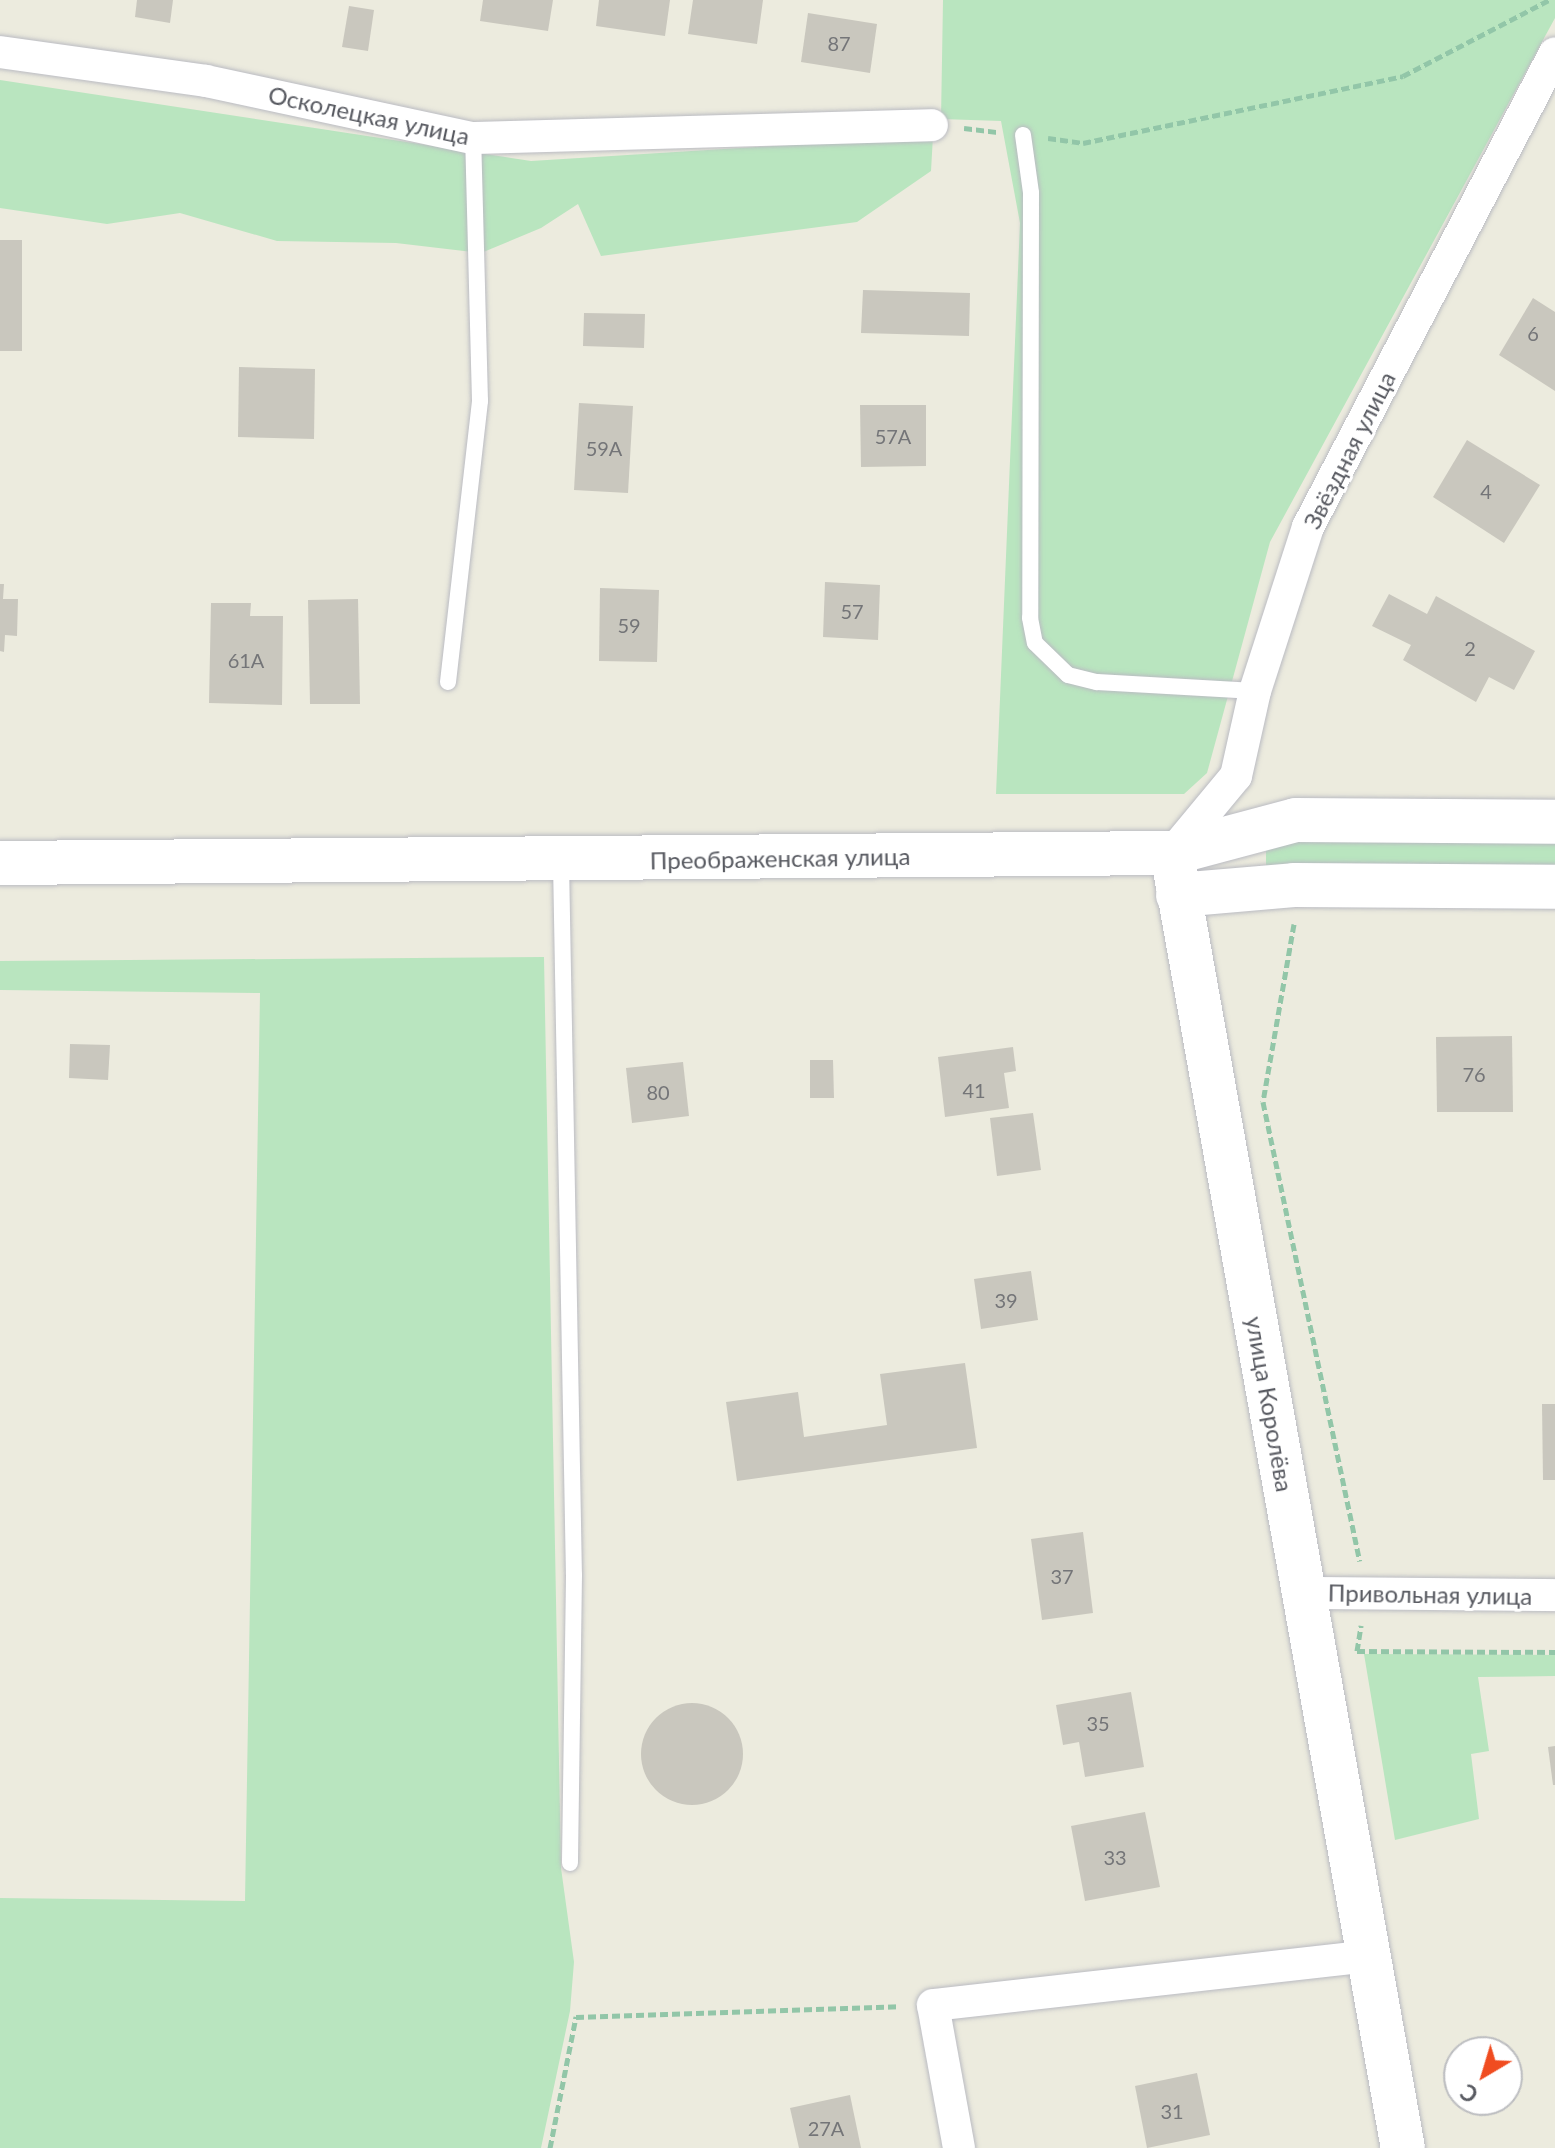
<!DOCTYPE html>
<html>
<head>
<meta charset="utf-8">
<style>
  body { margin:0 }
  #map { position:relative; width:1555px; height:2148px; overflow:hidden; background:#ecebde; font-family:Lato,sans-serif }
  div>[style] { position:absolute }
  .green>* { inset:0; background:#b9e5bf }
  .building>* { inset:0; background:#c9c7be }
  .round { border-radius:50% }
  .path>* { height:5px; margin-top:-2.5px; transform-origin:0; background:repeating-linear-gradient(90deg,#92c6a8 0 8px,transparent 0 12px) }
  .roads { filter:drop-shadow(0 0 2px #babbc2) drop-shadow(0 0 2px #babbc2) }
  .lane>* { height:16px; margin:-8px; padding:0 8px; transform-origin:8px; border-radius:8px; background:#fff }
  .street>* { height:32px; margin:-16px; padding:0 16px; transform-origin:16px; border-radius:16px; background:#fff }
  .secondary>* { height:44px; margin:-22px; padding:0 22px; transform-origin:22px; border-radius:22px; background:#fff }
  span { translate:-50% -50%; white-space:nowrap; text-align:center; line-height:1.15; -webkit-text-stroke:6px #fff; paint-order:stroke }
  .number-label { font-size:20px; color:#747578 }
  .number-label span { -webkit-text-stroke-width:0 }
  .street-label { font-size:24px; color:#585a61 }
  .north { position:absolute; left:1443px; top:2036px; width:80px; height:80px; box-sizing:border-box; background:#fff; border:2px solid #bcbdc0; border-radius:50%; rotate:218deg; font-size:22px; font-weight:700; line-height:32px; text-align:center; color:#585a61 }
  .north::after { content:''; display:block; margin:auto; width:28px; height:36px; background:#f04c20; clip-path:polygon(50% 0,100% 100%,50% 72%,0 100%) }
</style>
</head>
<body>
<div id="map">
  <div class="green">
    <div style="clip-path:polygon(943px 0,1555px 0,1555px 18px,1270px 542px,1207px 773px,1184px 794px,996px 794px,1020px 223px,1001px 121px,941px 119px)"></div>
    <div style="clip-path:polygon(0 80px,531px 161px,933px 136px,931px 171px,857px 222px,601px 256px,578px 204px,541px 228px,481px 253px,396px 243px,277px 241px,180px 213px,107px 224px,0 208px)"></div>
    <div style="clip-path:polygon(1266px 837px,1555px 839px,1555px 868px,1266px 866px)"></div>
    <div style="clip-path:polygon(544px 957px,561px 1868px,574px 1962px,570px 2011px,541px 2148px,0 2148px,0 1898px,245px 1901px,260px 993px,0 990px,0 961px)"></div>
    <div style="clip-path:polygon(1364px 1654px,1555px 1655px,1555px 1676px,1478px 1677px,1489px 1751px,1471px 1754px,1479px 1819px,1395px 1840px)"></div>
  </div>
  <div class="building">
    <div style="clip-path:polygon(137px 0,173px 0,170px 23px,135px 17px)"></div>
    <div style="clip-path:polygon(483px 0,553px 0,548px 31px,480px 21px)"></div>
    <div style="clip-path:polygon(599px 0,670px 0,665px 36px,596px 26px)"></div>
    <div style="clip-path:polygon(693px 0,763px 0,757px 44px,688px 34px)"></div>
    <div style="clip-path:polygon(349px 6px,374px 10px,368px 51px,342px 47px)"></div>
    <div style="clip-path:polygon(808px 13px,877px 24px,870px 73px,801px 62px)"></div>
    <div style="clip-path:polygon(0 240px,22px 240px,22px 351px,0 351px)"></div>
    <div style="clip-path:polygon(863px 290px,970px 293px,969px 336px,861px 333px)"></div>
    <div style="clip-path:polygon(1533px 298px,1555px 312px,1555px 391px,1499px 355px)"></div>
    <div style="clip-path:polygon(584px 313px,645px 314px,644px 348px,583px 346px)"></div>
    <div style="clip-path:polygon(239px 367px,315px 369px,314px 439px,238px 437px)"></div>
    <div style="clip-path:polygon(579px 403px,633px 406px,628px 493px,574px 490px)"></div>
    <div style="clip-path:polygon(860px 405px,926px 405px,926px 466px,861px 467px)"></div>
    <div style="clip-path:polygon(1467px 440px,1540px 485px,1504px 543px,1433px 497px)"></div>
    <div style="clip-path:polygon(825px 582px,880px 585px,878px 640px,823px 637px)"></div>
    <div style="clip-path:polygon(0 584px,4px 584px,3px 599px,18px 599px,17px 636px,5px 635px,4px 652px,0 651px)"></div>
    <div style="clip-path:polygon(600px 588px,659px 590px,657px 662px,599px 661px)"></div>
    <div style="clip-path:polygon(1389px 594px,1427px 614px,1436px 596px,1535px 651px,1514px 690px,1489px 677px,1476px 702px,1403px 660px,1411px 645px,1372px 626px)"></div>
    <div style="clip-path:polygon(358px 599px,360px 704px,310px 704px,308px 600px)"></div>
    <div style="clip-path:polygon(211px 603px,251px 603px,250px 616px,283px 616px,282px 705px,209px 703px)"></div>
    <div style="clip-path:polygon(1512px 1036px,1513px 1112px,1437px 1112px,1436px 1037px)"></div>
    <div style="clip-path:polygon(70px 1044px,110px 1045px,108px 1080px,69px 1078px)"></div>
    <div style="clip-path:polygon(1013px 1047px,1016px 1071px,1004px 1073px,1009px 1108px,945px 1117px,938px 1057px)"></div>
    <div style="clip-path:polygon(810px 1060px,833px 1060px,834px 1098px,810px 1098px)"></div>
    <div style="clip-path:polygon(683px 1062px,689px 1116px,632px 1123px,626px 1068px)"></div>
    <div style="clip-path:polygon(1033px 1113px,1041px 1170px,997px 1176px,990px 1118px)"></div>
    <div style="clip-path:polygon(1031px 1271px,1038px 1320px,981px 1329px,974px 1279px)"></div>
    <div style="clip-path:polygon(965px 1363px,977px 1448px,737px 1481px,726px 1402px,798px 1392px,804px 1437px,887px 1425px,880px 1374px)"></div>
    <div style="clip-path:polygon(1542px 1404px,1555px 1404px,1555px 1480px,1543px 1480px)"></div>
    <div style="clip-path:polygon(1083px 1532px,1093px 1613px,1042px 1620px,1031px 1539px)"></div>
    <div style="clip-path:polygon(1131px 1692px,1144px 1767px,1085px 1777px,1079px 1742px,1063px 1745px,1056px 1705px)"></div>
    <div class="round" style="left:641px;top:1703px;width:102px;height:102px"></div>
    <div style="clip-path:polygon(1555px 1746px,1555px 1785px,1553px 1785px,1548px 1747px)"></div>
    <div style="clip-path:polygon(1145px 1812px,1160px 1887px,1085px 1901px,1071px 1826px)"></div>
    <div style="clip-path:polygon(1197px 2073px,1210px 2135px,1147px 2148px,1135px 2086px)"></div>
    <div style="clip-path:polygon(850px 2095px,861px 2148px,799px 2148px,790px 2108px)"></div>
  </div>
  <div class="path">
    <div style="left:964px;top:128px;width:34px;rotate:7deg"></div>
    <div style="left:1048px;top:138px;width:35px;rotate:8deg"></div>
    <div style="left:1083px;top:143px;width:327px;rotate:-11.8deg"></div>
    <div style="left:1403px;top:76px;width:165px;rotate:-27.5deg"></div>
    <div style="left:1294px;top:924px;width:181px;rotate:99.9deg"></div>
    <div style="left:1263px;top:1102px;width:469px;rotate:78.1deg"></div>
    <div style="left:1357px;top:1651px;width:26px;rotate:-81deg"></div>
    <div style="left:1357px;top:1651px;width:198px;rotate:0.3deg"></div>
    <div style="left:550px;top:2148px;width:134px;rotate:-78.8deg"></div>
    <div style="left:576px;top:2017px;width:324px;rotate:-1.9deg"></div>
  </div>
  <div class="roads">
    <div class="lane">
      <div style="left:1023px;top:135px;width:59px;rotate:82.1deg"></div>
      <div style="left:1031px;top:193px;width:425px;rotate:90.1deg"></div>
      <div style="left:1030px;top:618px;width:25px;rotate:79deg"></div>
      <div style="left:1035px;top:643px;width:46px;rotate:44.1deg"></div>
      <div style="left:1068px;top:675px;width:30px;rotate:14deg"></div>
      <div style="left:1097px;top:682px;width:158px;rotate:3.3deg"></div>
      <div style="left:448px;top:682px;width:283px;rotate:-83.5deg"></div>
      <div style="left:480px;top:401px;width:263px;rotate:-91.5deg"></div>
      <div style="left:561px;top:862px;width:713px;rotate:88.96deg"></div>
      <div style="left:574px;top:1575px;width:288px;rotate:90.8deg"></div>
    </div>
    <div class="street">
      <div style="left:0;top:52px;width:208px;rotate:8deg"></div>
      <div style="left:206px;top:81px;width:273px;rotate:12.1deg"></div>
      <div style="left:473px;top:138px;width:459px;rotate:-1.6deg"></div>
      <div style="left:1172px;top:853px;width:100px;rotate:-50.3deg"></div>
      <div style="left:1236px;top:776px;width:87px;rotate:-77.4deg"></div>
      <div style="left:1255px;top:691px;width:172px;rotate:-72.1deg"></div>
      <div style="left:1308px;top:527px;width:534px;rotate:-62.48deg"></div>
      <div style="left:1304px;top:1593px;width:251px;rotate:0.5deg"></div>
      <div style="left:959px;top:2148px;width:145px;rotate:-100.3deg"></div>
      <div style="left:933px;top:2005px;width:438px;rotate:-6.4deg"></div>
    </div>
    <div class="secondary">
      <div style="left:1172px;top:853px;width:1315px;rotate:79.89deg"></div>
      <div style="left:0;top:863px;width:1172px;rotate:-0.49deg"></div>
      <div style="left:1172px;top:853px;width:128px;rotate:-14.9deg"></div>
      <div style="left:1296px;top:820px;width:259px;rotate:0.4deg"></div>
      <div style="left:1178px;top:895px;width:116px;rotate:-4.9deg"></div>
      <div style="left:1294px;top:885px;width:261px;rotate:0.4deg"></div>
    </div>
  </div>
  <div class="number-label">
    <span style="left:839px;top:43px">87</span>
    <span style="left:1533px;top:333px">6</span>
    <span style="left:893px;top:436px">57А</span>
    <span style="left:604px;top:448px">59А</span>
    <span style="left:1486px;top:491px">4</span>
    <span style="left:852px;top:611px">57</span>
    <span style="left:629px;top:625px">59</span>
    <span style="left:1470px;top:648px">2</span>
    <span style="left:246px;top:660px">61А</span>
    <span style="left:1474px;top:1074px">76</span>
    <span style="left:974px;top:1090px">41</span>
    <span style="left:658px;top:1092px">80</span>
    <span style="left:1006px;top:1300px">39</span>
    <span style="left:1062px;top:1576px">37</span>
    <span style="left:1098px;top:1723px">35</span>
    <span style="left:1115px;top:1857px">33</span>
    <span style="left:1172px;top:2111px">31</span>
    <span style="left:826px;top:2128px">27А</span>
  </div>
  <div class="street-label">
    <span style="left:369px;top:115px;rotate:12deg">Осколецкая улица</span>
    <span style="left:1349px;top:450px;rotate:-63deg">Звёздная улица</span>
    <span style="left:780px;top:858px;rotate:-1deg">Преображенская улица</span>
    <span style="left:1270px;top:1404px;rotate:80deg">улица Королёва</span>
    <span style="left:1430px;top:1594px;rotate:1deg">Привольная улица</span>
  </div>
  <div class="north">С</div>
</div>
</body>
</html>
